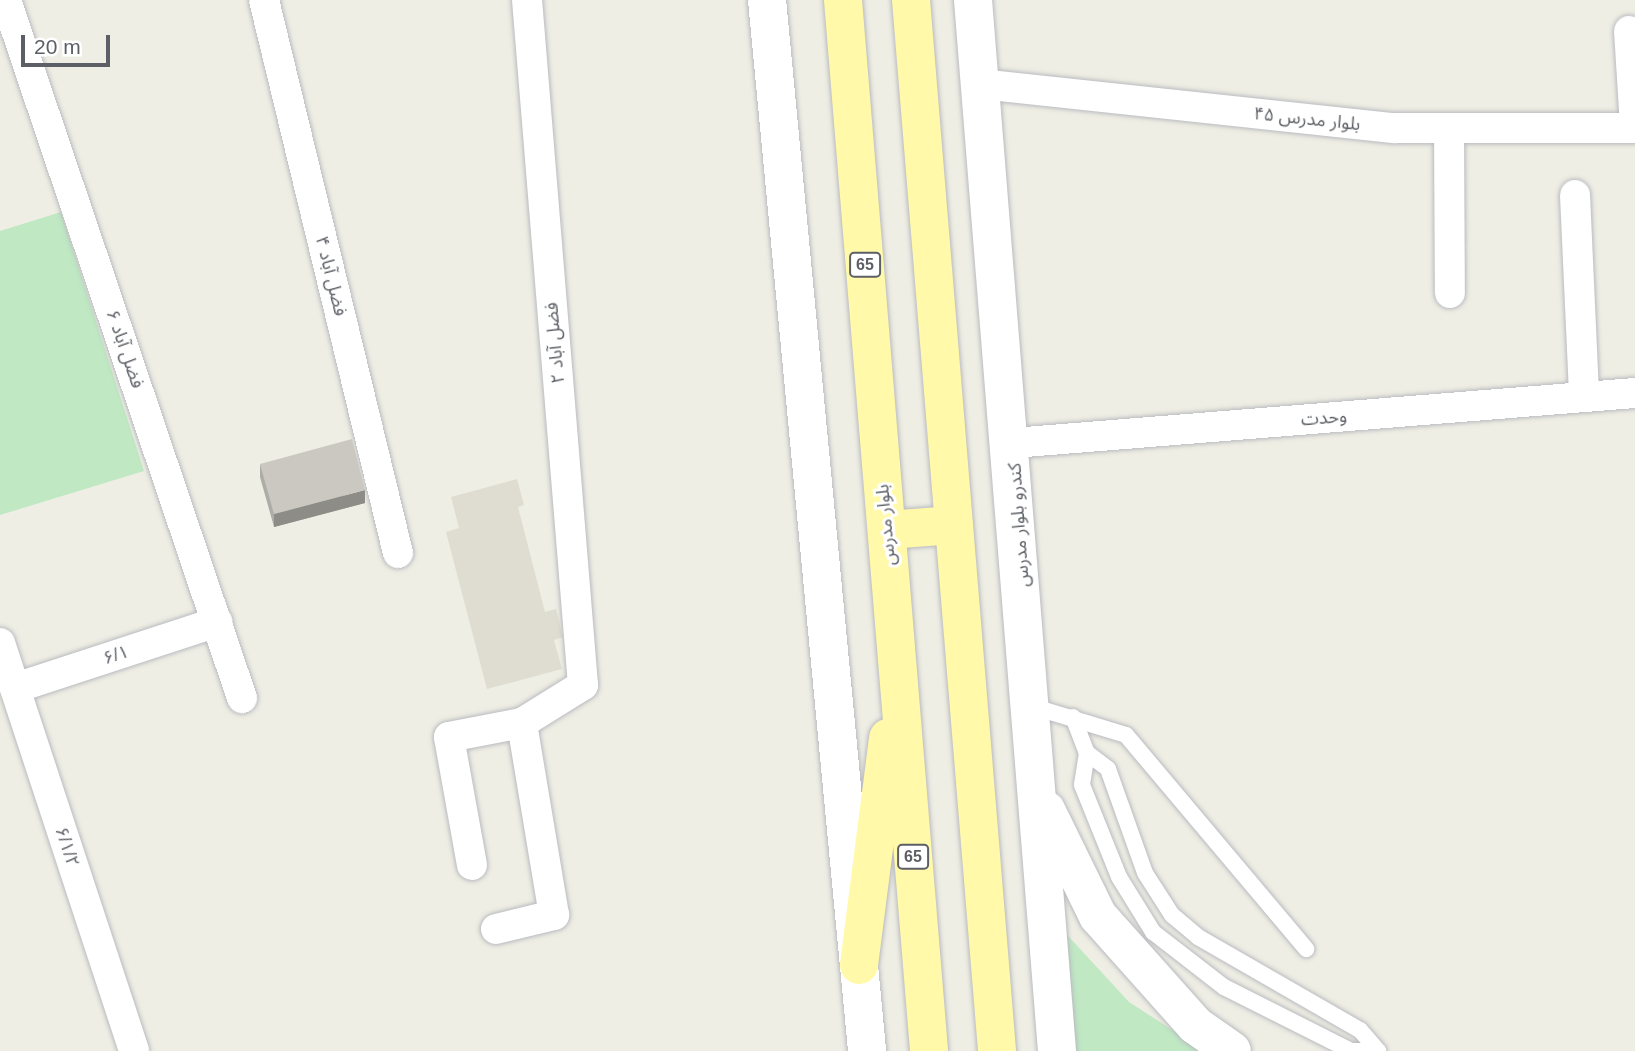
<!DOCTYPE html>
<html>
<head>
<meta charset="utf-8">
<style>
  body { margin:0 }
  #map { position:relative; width:1635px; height:1051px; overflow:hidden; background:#efeee4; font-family:Helvetica,"Noto Sans Arabic",sans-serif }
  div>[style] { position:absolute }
  .education>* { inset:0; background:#dfddd2 }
  .green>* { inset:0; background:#bfe8c3 }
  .roads { filter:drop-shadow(0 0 2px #b9bbc0) drop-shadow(0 0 2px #b9bbc0) }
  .lane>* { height:16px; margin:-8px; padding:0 8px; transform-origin:8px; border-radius:8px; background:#fff }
  .street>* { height:30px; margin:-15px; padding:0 15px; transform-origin:15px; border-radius:15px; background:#fff }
  .secondary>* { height:38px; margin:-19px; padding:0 19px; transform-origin:19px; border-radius:19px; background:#fff }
  .primary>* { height:38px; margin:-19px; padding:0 19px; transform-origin:19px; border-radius:19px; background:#fff9a9 }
  .wall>* { inset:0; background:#aeaca6 }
  .shaded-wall>* { inset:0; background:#8d8c87 }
  .building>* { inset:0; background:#cac8c1 }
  span { translate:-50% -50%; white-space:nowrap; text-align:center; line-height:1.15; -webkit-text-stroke:6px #fff; paint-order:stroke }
  .shield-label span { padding:2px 5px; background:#fff; border:2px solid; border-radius:5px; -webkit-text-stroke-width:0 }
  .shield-label { font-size:16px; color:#5c5f65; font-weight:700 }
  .street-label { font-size:18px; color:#5c5f65 }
  .scale { position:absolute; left:21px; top:35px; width:89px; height:32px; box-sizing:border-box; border:4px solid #5c5f65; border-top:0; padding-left:9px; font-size:21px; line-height:24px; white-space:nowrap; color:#5c5f65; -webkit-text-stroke:5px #fff; paint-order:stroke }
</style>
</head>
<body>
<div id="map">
  <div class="education">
    <div style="clip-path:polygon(517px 479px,524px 505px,518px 507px,545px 612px,556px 609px,563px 637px,554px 640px,562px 669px,487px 689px,446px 532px,459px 528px,451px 497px)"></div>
  </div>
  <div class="green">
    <div style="clip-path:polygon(61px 212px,144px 471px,0 515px,0 231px)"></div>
    <div style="clip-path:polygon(1058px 925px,1129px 1002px,1205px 1051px,1068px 1051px)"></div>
  </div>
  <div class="roads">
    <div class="lane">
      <div style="left:1031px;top:706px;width:99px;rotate:17deg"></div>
      <div style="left:1126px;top:735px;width:280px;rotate:49.9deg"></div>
      <div style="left:1073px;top:717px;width:39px;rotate:69deg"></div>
      <div style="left:1087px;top:753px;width:32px;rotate:99deg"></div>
      <div style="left:1082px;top:785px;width:99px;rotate:68.1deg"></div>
      <div style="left:1119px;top:877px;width:65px;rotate:58.3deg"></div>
      <div style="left:1153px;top:932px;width:90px;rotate:37.8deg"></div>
      <div style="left:1224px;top:987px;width:142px;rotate:26.7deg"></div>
      <div style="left:1351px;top:1051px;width:27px"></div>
      <div style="left:1087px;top:753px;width:26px;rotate:37deg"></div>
      <div style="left:1108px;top:769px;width:110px;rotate:70.4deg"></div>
      <div style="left:1145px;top:873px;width:50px;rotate:57.3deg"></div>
      <div style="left:1172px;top:915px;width:34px;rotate:40deg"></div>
      <div style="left:1198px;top:937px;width:187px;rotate:29.9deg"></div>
      <div style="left:1360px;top:1030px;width:28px;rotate:49deg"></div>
    </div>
    <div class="street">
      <div style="left:6px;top:0;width:737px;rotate:71.32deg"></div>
      <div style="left:264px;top:0;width:569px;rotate:76.38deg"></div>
      <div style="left:1629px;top:31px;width:95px;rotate:86.4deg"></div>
      <div style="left:980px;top:84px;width:417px;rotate:6.1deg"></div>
      <div style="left:1395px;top:128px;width:240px"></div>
      <div style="left:1449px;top:128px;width:165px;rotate:89.7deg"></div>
      <div style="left:1575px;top:195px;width:202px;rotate:87.4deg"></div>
      <div style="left:1013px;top:443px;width:624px;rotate:-4.6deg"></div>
      <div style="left:0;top:643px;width:429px;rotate:71.8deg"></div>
      <div style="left:15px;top:688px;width:213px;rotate:-18.1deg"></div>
      <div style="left:472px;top:865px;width:130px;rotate:-100.2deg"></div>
      <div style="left:449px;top:737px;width:74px;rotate:-10.9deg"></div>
      <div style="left:522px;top:723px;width:72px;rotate:-31.9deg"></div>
      <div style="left:583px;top:685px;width:687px;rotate:-94.67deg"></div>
      <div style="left:496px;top:929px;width:60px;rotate:-13.6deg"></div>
      <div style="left:554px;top:915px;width:195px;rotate:-99.5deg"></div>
    </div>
    <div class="secondary">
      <div style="left:767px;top:0;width:1056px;rotate:84.56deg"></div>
      <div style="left:973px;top:0;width:1054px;rotate:85.43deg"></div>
      <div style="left:1046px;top:810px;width:118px;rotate:63.9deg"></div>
      <div style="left:1098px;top:916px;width:146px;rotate:48.3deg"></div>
      <div style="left:1195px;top:1025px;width:45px;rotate:35.1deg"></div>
    </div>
    <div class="primary">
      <div style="left:843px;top:0;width:1055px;rotate:85.32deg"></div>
      <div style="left:911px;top:0;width:1055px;rotate:85.32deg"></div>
      <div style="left:887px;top:530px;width:67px;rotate:-4.3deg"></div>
      <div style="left:859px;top:965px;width:229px;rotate:-82.7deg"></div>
    </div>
  </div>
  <div class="wall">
    <div style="clip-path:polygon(260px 464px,365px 503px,274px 527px,260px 477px)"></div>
  </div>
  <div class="shaded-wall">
    <div style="clip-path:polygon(365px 490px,365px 503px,274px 527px,274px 514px)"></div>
  </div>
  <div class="building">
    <div style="clip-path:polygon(352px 439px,365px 490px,274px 514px,260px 464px)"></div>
  </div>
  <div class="shield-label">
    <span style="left:865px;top:265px">65</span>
    <span style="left:913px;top:857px">65</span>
  </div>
  <div class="street-label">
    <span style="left:1307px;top:119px;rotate:6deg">۴۵ بلوار مدرس</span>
    <span style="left:331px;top:276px;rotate:76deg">فضل آباد ۴</span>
    <span style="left:555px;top:343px;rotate:-95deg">فضل آباد ۲</span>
    <span style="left:125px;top:349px;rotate:71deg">فضل آباد ۶</span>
    <span style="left:1324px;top:418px;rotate:-5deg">وحدت</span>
    <span style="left:886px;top:525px;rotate:-95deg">بلوار مدرس</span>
    <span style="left:1019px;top:525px;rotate:-94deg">کندرو بلوار مدرس</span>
    <span style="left:116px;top:655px;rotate:-18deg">۶/۱</span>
    <span style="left:67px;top:847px;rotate:72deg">۶/۱/۲</span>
  </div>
  <div class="scale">20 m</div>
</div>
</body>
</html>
